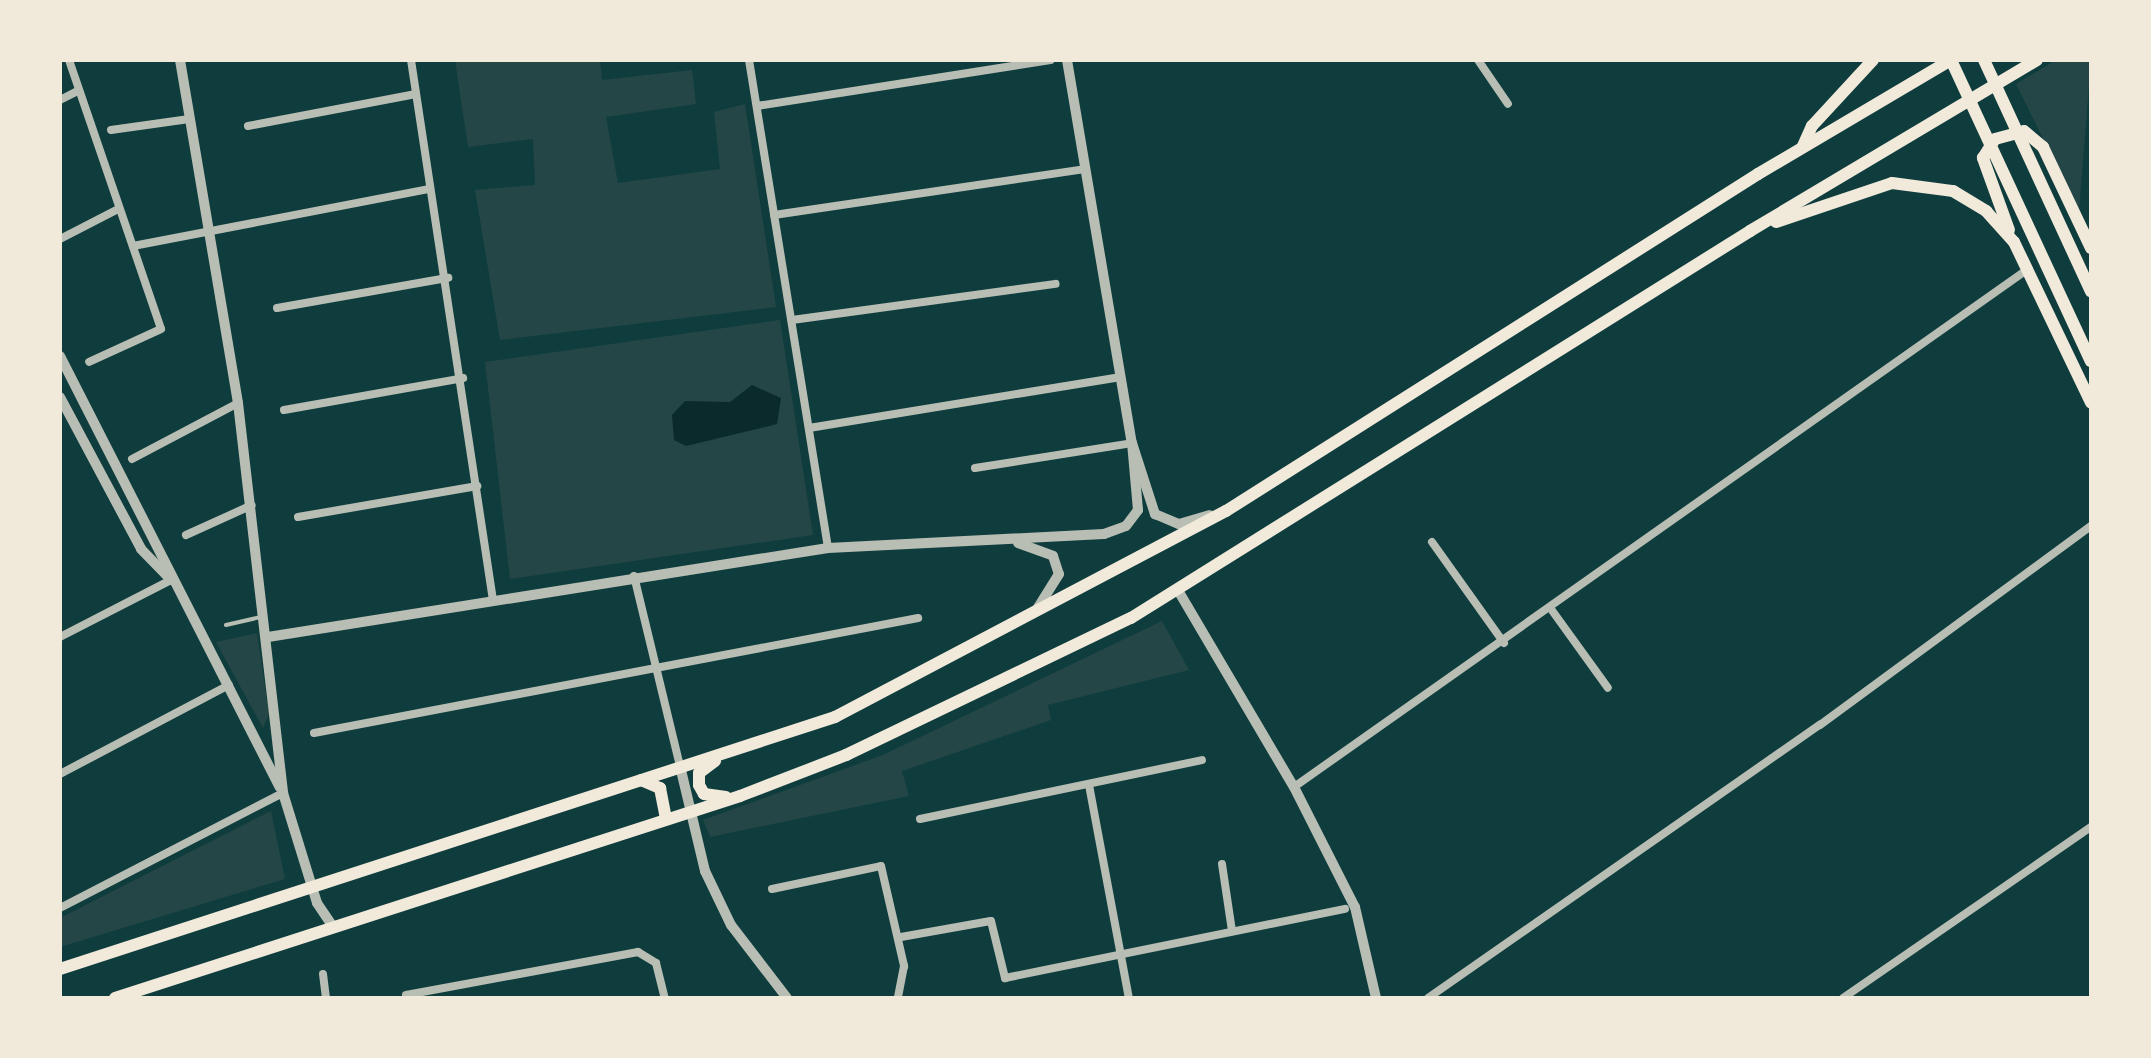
<!DOCTYPE html>
<html>
<head>
<meta charset="utf-8">
<style>
  body { margin:0 }
  #map { position:relative; width:2151px; height:1058px; overflow:hidden; background:#0f3d3e; font-family:Merriweather,serif }
  div>[style] { position:absolute }
  .green>* { inset:0; background:#244646 }
  .water>* { inset:0; background:#0a2a2b }
  .service>* { height:4px; margin:-2px; padding:0 2px; transform-origin:2px; border-radius:2px; background:#b8beb3 }
  .minor>* { height:8px; margin:-4px; padding:0 4px; transform-origin:4px; border-radius:4px; background:#b8beb3 }
  .tertiary>* { height:10px; margin:-5px; padding:0 5px; transform-origin:5px; border-radius:5px; background:#b8beb3 }
  .primary>* { height:12px; margin:-6px; padding:0 6px; transform-origin:6px; border-radius:6px; background:#f1e9da }
  span { translate:-50% -50%; white-space:nowrap; text-align:center; line-height:1.15; -webkit-text-stroke:8px #f1e9da; paint-order:stroke }
  .frame { position:absolute; inset:0; border:62px solid #f1e9da; pointer-events:none }
</style>
</head>
<body>
<div id="map">
  <div class="green">
    <div style="clip-path:polygon(455px 60px,600px 60px,602px 80px,692px 70px,696px 104px,606px 117px,618px 183px,720px 169px,714px 112px,745px 104px,776px 307px,500px 340px,475px 190px,535px 185px,533px 139px,468px 147px)"></div>
    <div style="clip-path:polygon(2056px 60px,2091px 60px,2079px 211px,2016px 84px)"></div>
    <div style="clip-path:polygon(780px 320px,813px 535px,510px 579px,485px 362px)"></div>
    <div style="clip-path:polygon(1162px 621px,1189px 670px,1048px 705px,1051px 720px,902px 771px,909px 796px,710px 837px,703px 820px,883px 755px)"></div>
    <div style="clip-path:polygon(257px 633px,269px 714px,263px 728px,216px 642px)"></div>
    <div style="clip-path:polygon(271px 811px,285px 879px,60px 947px,60px 918px)"></div>
  </div>
  <div class="water">
    <div style="clip-path:polygon(752px 385px,781px 398px,777px 424px,686px 446px,674px 440px,672px 415px,685px 401px,730px 402px)"></div>
  </div>
  <div class="service">
    <div style="left:226px;top:625px;width:35px;rotate:-13deg"></div>
  </div>
  <div class="minor">
    <div style="left:69px;top:60px;width:284px;rotate:71.1deg"></div>
    <div style="left:161px;top:329px;width:79px;rotate:155.4deg"></div>
    <div style="left:411px;top:60px;width:546px;rotate:81.37deg"></div>
    <div style="left:749px;top:60px;width:494px;rotate:80.8deg"></div>
    <div style="left:1478px;top:60px;width:53px;rotate:55.7deg"></div>
    <div style="left:60px;top:100px;width:20px;rotate:-27deg"></div>
    <div style="left:757px;top:106px;width:297px;rotate:-8.9deg"></div>
    <div style="left:248px;top:126px;width:171px;rotate:-10.8deg"></div>
    <div style="left:111px;top:130px;width:79px;rotate:-8deg"></div>
    <div style="left:774px;top:215px;width:314px;rotate:-8.4deg"></div>
    <div style="left:60px;top:239px;width:65px;rotate:-27.3deg"></div>
    <div style="left:133px;top:246px;width:302px;rotate:-10.9deg"></div>
    <div style="left:277px;top:308px;width:174px;rotate:-10deg"></div>
    <div style="left:792px;top:320px;width:266px;rotate:-7.8deg"></div>
    <div style="left:284px;top:410px;width:182px;rotate:-10.1deg"></div>
    <div style="left:809px;top:428px;width:316px;rotate:-9.3deg"></div>
    <div style="left:132px;top:459px;width:120px;rotate:-27.8deg"></div>
    <div style="left:975px;top:468px;width:159px;rotate:-9deg"></div>
    <div style="left:298px;top:517px;width:182px;rotate:-9.8deg"></div>
    <div style="left:186px;top:535px;width:72px;rotate:-24.4deg"></div>
    <div style="left:1432px;top:542px;width:124px;rotate:54.5deg"></div>
    <div style="left:634px;top:576px;width:195px;rotate:76.4deg"></div>
    <div style="left:1551px;top:609px;width:97px;rotate:54.2deg"></div>
    <div style="left:60px;top:637px;width:125px;rotate:-27.2deg"></div>
    <div style="left:314px;top:733px;width:615px;rotate:-10.78deg"></div>
    <div style="left:60px;top:774px;width:191px;rotate:-27.8deg"></div>
    <div style="left:1089px;top:785px;width:217px;rotate:79.4deg"></div>
    <div style="left:1294px;top:787px;width:898px;rotate:-35.21deg"></div>
    <div style="left:920px;top:819px;width:288px;rotate:-11.8deg"></div>
    <div style="left:1222px;top:864px;width:68px;rotate:81.5deg"></div>
    <div style="left:772px;top:889px;width:111px;rotate:-11.9deg"></div>
    <div style="left:881px;top:866px;width:103px;rotate:77deg"></div>
    <div style="left:904px;top:966px;width:33px;rotate:101deg"></div>
    <div style="left:60px;top:908px;width:251px;rotate:-27.3deg"></div>
    <div style="left:901px;top:937px;width:91px;rotate:-10.1deg"></div>
    <div style="left:991px;top:921px;width:59px;rotate:76.2deg"></div>
    <div style="left:1005px;top:978px;width:347px;rotate:-11.5deg"></div>
    <div style="left:323px;top:974px;width:24px;rotate:83deg"></div>
    <div style="left:406px;top:995px;width:236px;rotate:-10.5deg"></div>
    <div style="left:638px;top:952px;width:21px;rotate:31deg"></div>
    <div style="left:656px;top:963px;width:36px;rotate:76deg"></div>
    <div style="left:1428px;top:998px;width:478px;rotate:-34.9deg"></div>
    <div style="left:1820px;top:725px;width:336px;rotate:-36.3deg"></div>
    <div style="left:1843px;top:998px;width:301px;rotate:-34.6deg"></div>
  </div>
  <div class="tertiary">
    <div style="left:180px;top:60px;width:348px;rotate:80.4deg"></div>
    <div style="left:238px;top:403px;width:393px;rotate:83.4deg"></div>
    <div style="left:283px;top:793px;width:115px;rotate:72.8deg"></div>
    <div style="left:317px;top:903px;width:30px;rotate:56deg"></div>
    <div style="left:1067px;top:60px;width:388px;rotate:80.4deg"></div>
    <div style="left:1132px;top:443px;width:75px;rotate:72.1deg"></div>
    <div style="left:1155px;top:514px;width:26px;rotate:23deg"></div>
    <div style="left:1179px;top:524px;width:32px;rotate:-16deg"></div>
    <div style="left:60px;top:356px;width:484px;rotate:63deg"></div>
    <div style="left:60px;top:397px;width:172px;rotate:61.9deg"></div>
    <div style="left:141px;top:549px;width:43px;rotate:45.9deg"></div>
    <div style="left:1018px;top:543px;width:37px;rotate:20deg"></div>
    <div style="left:1053px;top:556px;width:19px;rotate:72deg"></div>
    <div style="left:1059px;top:574px;width:40px;rotate:122deg"></div>
    <div style="left:1179px;top:592px;width:226px;rotate:59.5deg"></div>
    <div style="left:1294px;top:787px;width:135px;rotate:63.1deg"></div>
    <div style="left:1355px;top:907px;width:93px;rotate:77deg"></div>
    <div style="left:268px;top:637px;width:567px;rotate:-9.03deg"></div>
    <div style="left:828px;top:548px;width:276px;rotate:-2.9deg"></div>
    <div style="left:1104px;top:534px;width:23px;rotate:-20deg"></div>
    <div style="left:1126px;top:526px;width:20px;rotate:-53deg"></div>
    <div style="left:1138px;top:510px;width:67px;rotate:-95.1deg"></div>
    <div style="left:680px;top:766px;width:108px;rotate:76.6deg"></div>
    <div style="left:705px;top:871px;width:60px;rotate:64.3deg"></div>
    <div style="left:731px;top:925px;width:92px;rotate:52.5deg"></div>
  </div>
  <div class="primary">
    <div style="left:1951px;top:60px;width:332px;rotate:65.1deg"></div>
    <div style="left:1984px;top:60px;width:255px;rotate:65.2deg"></div>
    <div style="left:1803px;top:146px;width:22px;rotate:-66deg"></div>
    <div style="left:1812px;top:126px;width:90px;rotate:-47.3deg"></div>
    <div style="left:1776px;top:222px;width:122px;rotate:-18.6deg"></div>
    <div style="left:1892px;top:183px;width:62px;rotate:7.5deg"></div>
    <div style="left:1953px;top:191px;width:39px;rotate:31deg"></div>
    <div style="left:1986px;top:211px;width:42px;rotate:47.9deg"></div>
    <div style="left:2014px;top:242px;width:178px;rotate:64.4deg"></div>
    <div style="left:2009px;top:230px;width:77px;rotate:-109.9deg"></div>
    <div style="left:1983px;top:158px;width:22px;rotate:-58deg"></div>
    <div style="left:1995px;top:139px;width:30px;rotate:-15deg"></div>
    <div style="left:2024px;top:131px;width:25px;rotate:40deg"></div>
    <div style="left:2043px;top:147px;width:112px;rotate:64.6deg"></div>
    <div style="left:715px;top:761px;width:20px;rotate:143deg"></div>
    <div style="left:699px;top:773px;width:12px;rotate:90deg"></div>
    <div style="left:699px;top:785px;width:10px;rotate:61deg"></div>
    <div style="left:704px;top:794px;width:22px;rotate:8deg"></div>
    <div style="left:641px;top:780px;width:21px;rotate:23deg"></div>
    <div style="left:660px;top:788px;width:31px;rotate:79deg"></div>
    <div style="left:60px;top:969px;width:815px;rotate:-18.01deg"></div>
    <div style="left:835px;top:717px;width:442px;rotate:-27.8deg"></div>
    <div style="left:1226px;top:511px;width:630px;rotate:-32.35deg"></div>
    <div style="left:1758px;top:174px;width:224px;rotate:-30.6deg"></div>
    <div style="left:115px;top:998px;width:657px;rotate:-17.91deg"></div>
    <div style="left:740px;top:796px;width:114px;rotate:-21.1deg"></div>
    <div style="left:846px;top:755px;width:316px;rotate:-25.7deg"></div>
    <div style="left:1131px;top:618px;width:730px;rotate:-32.01deg"></div>
    <div style="left:1750px;top:231px;width:334px;rotate:-30.8deg"></div>
  </div>
  <div class="frame"></div>
</div>
</body>
</html>
